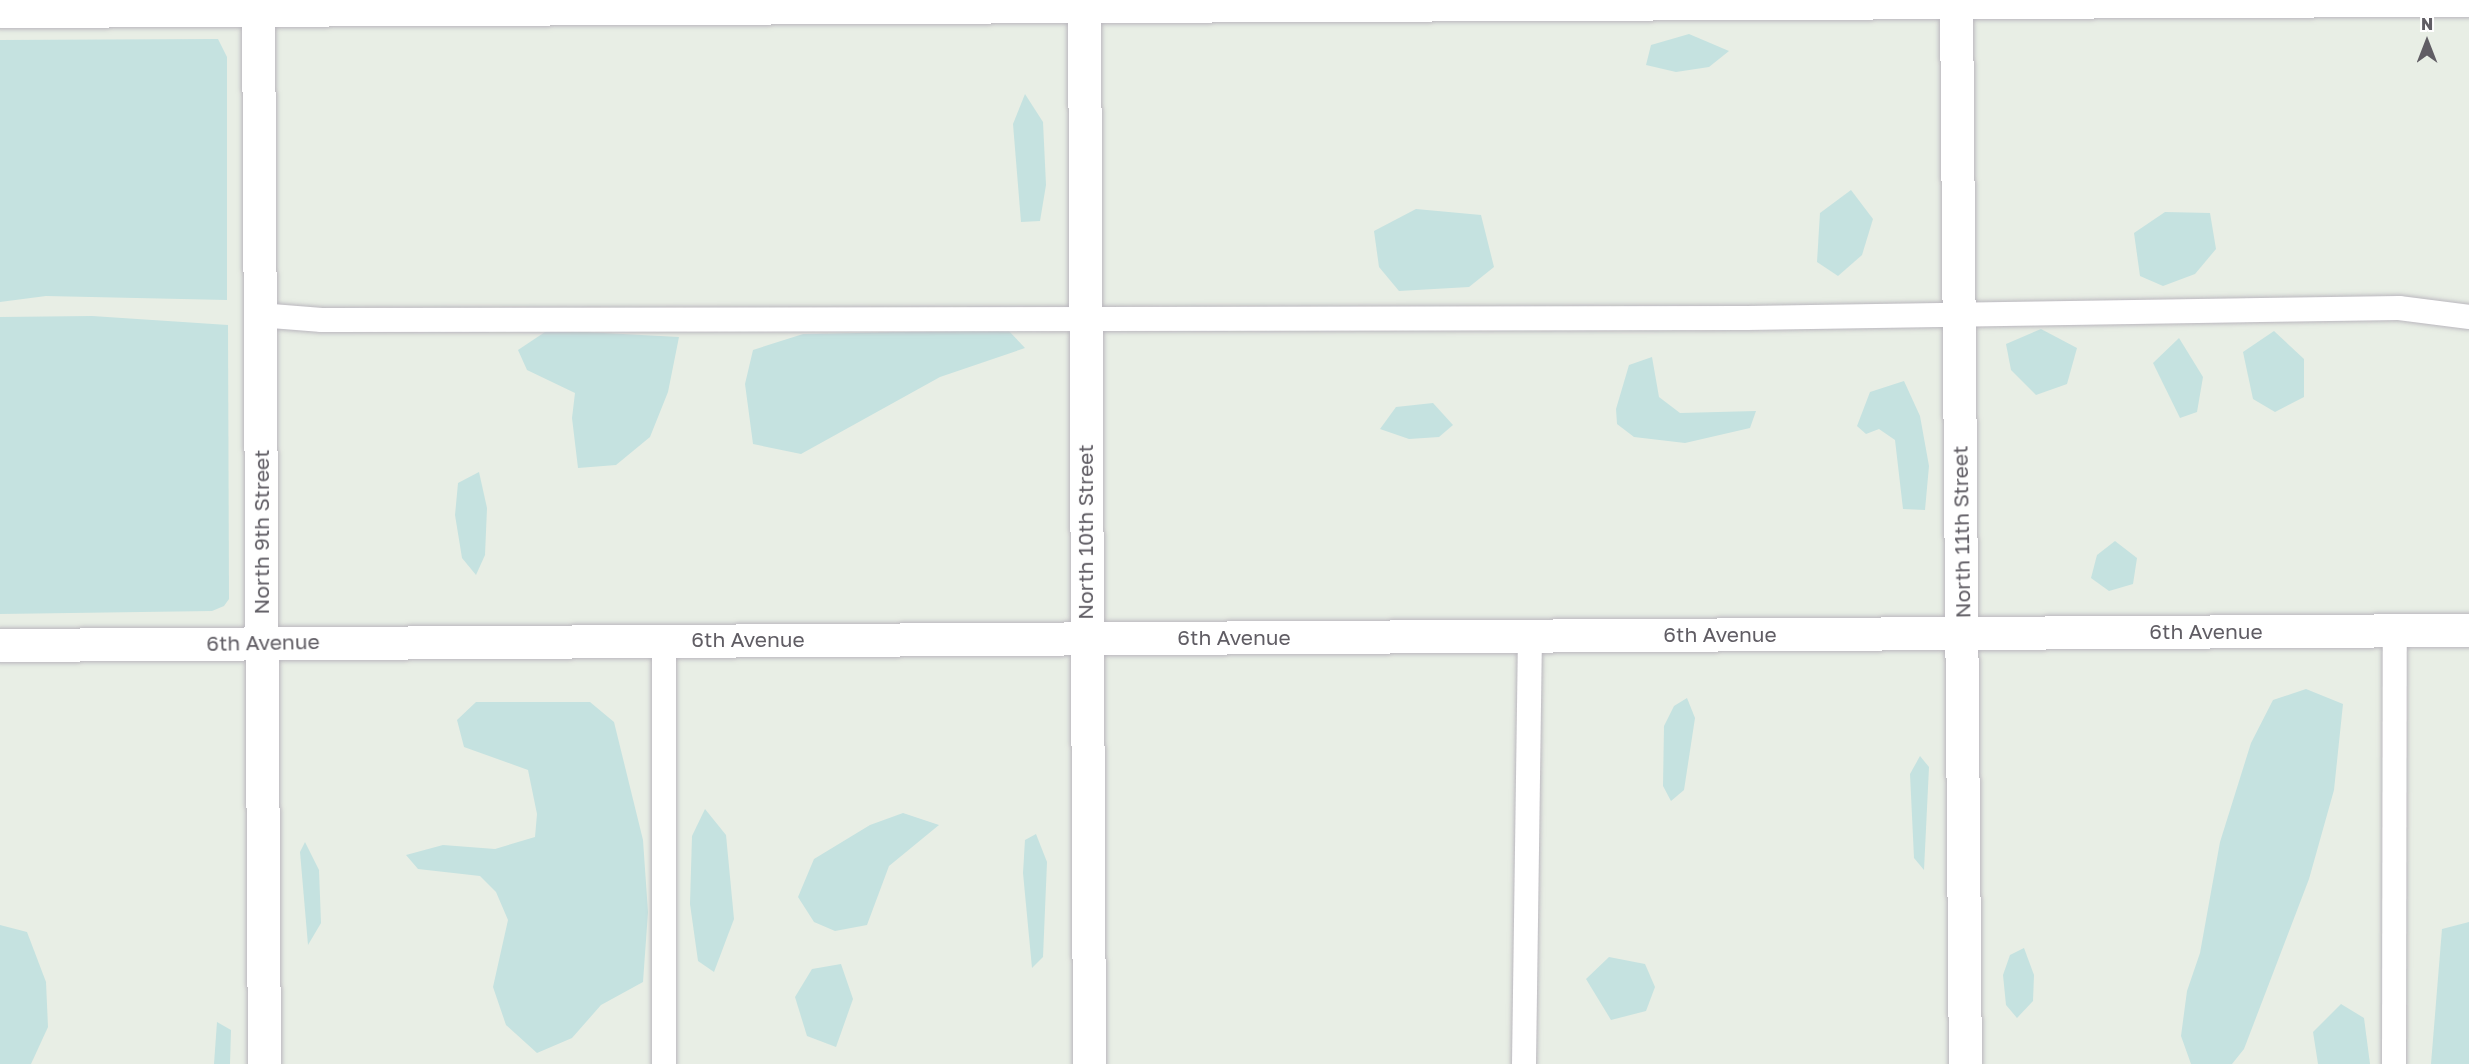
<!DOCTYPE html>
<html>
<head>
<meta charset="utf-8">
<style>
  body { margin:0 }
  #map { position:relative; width:2469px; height:1064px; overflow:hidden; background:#e8eee5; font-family:"Golos Text",sans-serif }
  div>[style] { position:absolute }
  .green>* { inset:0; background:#c5e2e0 }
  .roads { filter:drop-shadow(0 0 2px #bab7be) drop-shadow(0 0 2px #bab7be) }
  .lane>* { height:24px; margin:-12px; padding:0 12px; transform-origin:12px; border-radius:12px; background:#fff }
  .street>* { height:33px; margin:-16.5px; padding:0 16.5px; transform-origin:16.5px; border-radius:16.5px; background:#fff }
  span { translate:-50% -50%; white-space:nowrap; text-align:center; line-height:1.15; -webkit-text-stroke:4.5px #fff; paint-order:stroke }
  .street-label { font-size:21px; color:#605d64 }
  .north { position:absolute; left:2397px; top:12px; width:60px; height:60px; -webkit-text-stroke:4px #fff; paint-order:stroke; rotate:0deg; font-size:16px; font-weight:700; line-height:24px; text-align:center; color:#605d64 }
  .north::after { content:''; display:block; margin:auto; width:21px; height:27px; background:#605d64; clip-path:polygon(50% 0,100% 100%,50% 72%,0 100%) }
</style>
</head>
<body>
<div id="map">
  <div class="green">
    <div style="clip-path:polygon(1689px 34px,1729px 51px,1709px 67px,1676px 72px,1646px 65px,1651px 45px)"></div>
    <div style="clip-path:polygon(218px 39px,227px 57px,227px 300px,46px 296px,0 302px,0 40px)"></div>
    <div style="clip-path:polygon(1025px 94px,1043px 122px,1046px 185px,1040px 221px,1021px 222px,1013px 124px)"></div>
    <div style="clip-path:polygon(1851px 190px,1873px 219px,1862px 255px,1838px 276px,1817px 262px,1820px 213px)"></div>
    <div style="clip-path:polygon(1416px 209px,1481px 215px,1494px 267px,1469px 287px,1399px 291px,1379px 267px,1374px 231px)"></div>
    <div style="clip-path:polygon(2165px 212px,2210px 213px,2216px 249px,2195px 274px,2163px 286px,2140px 276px,2134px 233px)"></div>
    <div style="clip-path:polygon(92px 316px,228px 325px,229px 599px,224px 606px,212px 611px,0 614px,0 317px)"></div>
    <div style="clip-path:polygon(2041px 329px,2077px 348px,2067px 384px,2036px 395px,2011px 370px,2006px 344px)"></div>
    <div style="clip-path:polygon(548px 330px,679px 337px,668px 392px,650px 437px,616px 465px,578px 468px,572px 418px,575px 393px,527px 370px,518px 350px)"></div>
    <div style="clip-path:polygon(1008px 330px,1025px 348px,940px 377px,801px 454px,753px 444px,745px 384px,753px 350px,803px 334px)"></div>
    <div style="clip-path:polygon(2274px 331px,2304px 359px,2304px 397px,2275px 412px,2253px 399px,2243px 352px)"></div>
    <div style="clip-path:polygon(2179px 338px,2203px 377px,2197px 412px,2180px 418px,2153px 363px)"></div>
    <div style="clip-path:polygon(1652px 357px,1659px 397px,1680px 413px,1756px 411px,1750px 428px,1685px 443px,1634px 437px,1617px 424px,1616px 409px,1629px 365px)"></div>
    <div style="clip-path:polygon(1904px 381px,1920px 416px,1929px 466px,1925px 510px,1903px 509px,1895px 440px,1879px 429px,1866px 434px,1857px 426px,1870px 392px)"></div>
    <div style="clip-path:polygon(1433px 403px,1453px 425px,1439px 437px,1409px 439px,1380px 429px,1396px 407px)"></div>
    <div style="clip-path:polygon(479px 472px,487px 508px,485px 555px,476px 575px,462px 558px,455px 515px,458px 483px)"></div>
    <div style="clip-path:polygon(2115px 541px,2137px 558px,2133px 584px,2109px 591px,2091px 578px,2097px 555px)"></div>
    <div style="clip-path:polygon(2306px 689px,2343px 704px,2334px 790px,2309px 879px,2244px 1049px,2232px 1064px,2191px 1064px,2181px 1036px,2187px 991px,2200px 953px,2220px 842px,2251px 743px,2273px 700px)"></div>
    <div style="clip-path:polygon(1687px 698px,1695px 718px,1684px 790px,1671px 801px,1663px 786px,1664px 726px,1674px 706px)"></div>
    <div style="clip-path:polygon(476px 702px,590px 702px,614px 722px,643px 840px,648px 912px,643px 982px,601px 1005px,572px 1038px,537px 1053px,506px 1025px,493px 987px,508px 920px,496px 892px,480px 876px,418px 869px,406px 855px,443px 845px,495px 849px,535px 837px,537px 814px,528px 770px,464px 747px,457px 720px)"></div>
    <div style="clip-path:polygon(1920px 756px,1929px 767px,1924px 870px,1914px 858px,1910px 774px)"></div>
    <div style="clip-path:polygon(705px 809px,726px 835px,734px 919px,714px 972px,698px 961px,690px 904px,692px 836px)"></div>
    <div style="clip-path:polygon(903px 813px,939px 825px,889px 866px,867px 925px,835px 931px,814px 922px,798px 897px,814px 859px,870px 825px)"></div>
    <div style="clip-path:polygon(1036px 834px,1047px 862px,1043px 957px,1032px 968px,1023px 873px,1025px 840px)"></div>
    <div style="clip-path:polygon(305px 842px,319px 870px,321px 923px,308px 945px,300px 852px)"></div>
    <div style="clip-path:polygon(2469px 922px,2469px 1064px,2431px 1064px,2442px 929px)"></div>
    <div style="clip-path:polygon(0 925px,27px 932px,46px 982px,48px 1027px,31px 1064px,0 1064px)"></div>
    <div style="clip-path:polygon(2024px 948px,2034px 975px,2033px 1001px,2017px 1018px,2006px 1005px,2003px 975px,2010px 955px)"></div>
    <div style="clip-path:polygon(1609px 957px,1645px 964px,1655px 987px,1646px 1011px,1611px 1020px,1586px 979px)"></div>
    <div style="clip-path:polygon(841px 964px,853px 999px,836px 1047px,807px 1036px,795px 997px,812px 969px)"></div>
    <div style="clip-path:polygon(2341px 1004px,2364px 1018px,2370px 1064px,2318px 1064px,2313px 1032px)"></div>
    <div style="clip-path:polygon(217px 1022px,231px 1030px,230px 1064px,214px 1064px)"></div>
  </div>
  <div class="roads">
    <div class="lane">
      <div style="left:259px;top:315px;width:63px;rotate:4.5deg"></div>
      <div style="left:322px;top:320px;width:1425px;rotate:-0.08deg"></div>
      <div style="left:1747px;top:318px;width:652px;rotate:-0.88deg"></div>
      <div style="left:2399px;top:308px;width:71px;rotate:7.3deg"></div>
      <div style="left:664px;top:639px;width:425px;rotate:90deg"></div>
      <div style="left:1524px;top:1064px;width:429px;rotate:-89.2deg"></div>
      <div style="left:2394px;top:1064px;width:434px;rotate:-89.9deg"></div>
    </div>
    <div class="street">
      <div style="left:258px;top:0;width:1064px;rotate:89.68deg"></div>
      <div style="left:1084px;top:0;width:1064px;rotate:89.73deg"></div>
      <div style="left:1956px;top:0;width:1064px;rotate:89.52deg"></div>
      <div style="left:0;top:11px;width:2469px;rotate:-0.26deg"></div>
      <div style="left:0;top:645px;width:2469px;rotate:-0.35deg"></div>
    </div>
  </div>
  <div class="street-label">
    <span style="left:261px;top:532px;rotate:-90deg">North 9th Street</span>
    <span style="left:1085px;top:532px;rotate:-90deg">North 10th Street</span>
    <span style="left:1961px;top:532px;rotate:-91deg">North 11th Street</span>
    <span style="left:2206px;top:631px">6th Avenue</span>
    <span style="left:1720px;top:634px">6th Avenue</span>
    <span style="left:1234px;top:637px">6th Avenue</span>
    <span style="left:748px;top:639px">6th Avenue</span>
    <span style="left:263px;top:642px;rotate:-1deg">6th Avenue</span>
  </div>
  <div class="north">N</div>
</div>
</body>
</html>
